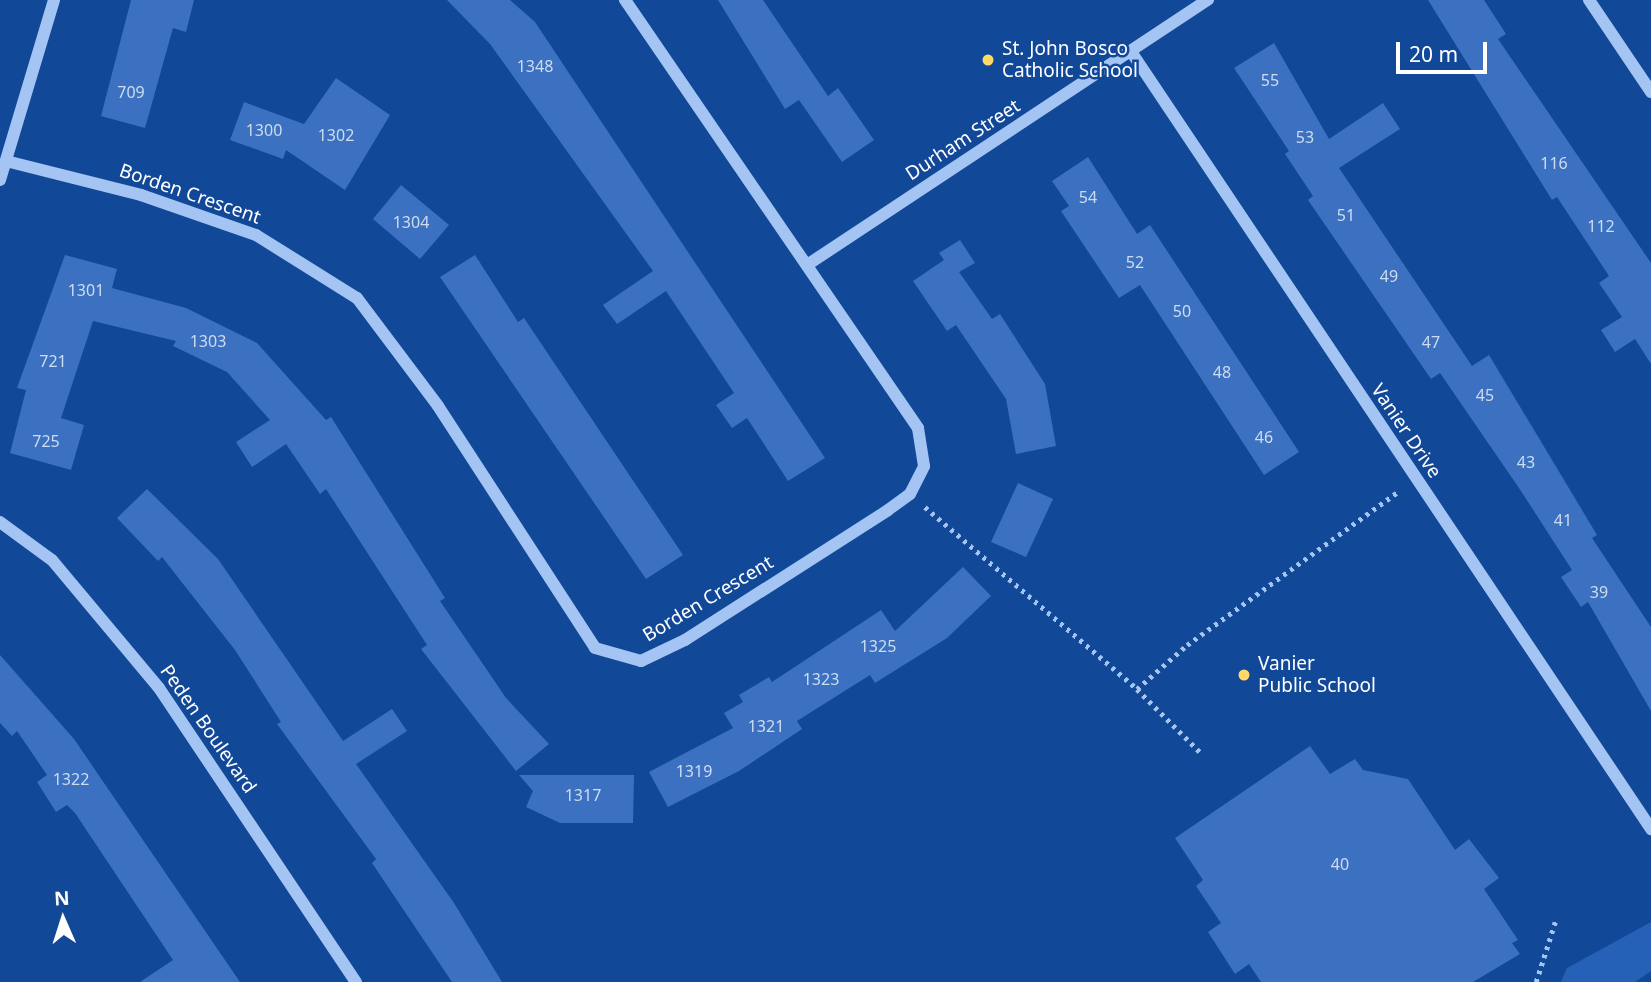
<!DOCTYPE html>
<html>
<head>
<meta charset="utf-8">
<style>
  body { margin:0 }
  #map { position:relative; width:1651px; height:982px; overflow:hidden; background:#124898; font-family:"Noto Sans",sans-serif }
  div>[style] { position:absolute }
  .green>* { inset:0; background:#2561b6 }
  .building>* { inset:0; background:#3b71c0 }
  .path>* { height:4.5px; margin-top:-2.25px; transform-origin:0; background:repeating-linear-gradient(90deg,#a4c5f3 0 3.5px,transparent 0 8.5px) }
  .minor>* { height:12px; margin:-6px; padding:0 6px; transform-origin:6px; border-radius:6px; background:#a4c5f3 }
  .dots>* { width:19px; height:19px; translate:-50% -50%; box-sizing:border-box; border:4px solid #124898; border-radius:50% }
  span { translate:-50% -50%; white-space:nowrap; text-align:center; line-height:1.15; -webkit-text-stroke:5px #124898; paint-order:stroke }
  .number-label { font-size:16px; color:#cedcef }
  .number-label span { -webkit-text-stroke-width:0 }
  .poi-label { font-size:19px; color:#fff }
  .left { translate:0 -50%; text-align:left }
  .street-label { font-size:19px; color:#fff }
  .north { position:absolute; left:28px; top:884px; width:70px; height:70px; -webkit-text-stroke:5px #124898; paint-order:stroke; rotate:357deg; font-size:19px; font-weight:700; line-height:28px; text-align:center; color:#fff }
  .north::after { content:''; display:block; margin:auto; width:24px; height:32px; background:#fff; clip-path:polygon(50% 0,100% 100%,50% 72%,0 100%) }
  .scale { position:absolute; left:1396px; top:42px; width:91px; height:32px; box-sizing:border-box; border:4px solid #fff; border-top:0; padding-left:9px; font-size:21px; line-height:24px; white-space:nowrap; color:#fff; -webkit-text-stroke:5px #124898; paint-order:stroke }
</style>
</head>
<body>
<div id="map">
  <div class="green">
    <div style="clip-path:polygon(1651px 922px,1651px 971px,1635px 982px,1561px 982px,1567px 968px)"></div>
  </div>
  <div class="building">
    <div style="clip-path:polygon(131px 0,194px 0,186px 32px,173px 28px,145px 128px,101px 116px)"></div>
    <div style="clip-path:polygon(447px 0,510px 0,535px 22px,825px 458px,788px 481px,747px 418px,732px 428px,716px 405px,734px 393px,666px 291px,617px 324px,603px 305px,653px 271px,490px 44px)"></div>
    <div style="clip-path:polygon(718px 0,763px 0,828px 96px,838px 88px,874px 140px,842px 162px,799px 100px,785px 109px)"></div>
    <div style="clip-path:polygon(1428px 0,1484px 0,1506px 34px,1498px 39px,1651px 263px,1651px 364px,1635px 339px,1615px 352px,1601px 330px,1622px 317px,1599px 283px,1609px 276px,1557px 197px,1552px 200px)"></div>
    <div style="clip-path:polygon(1274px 43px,1329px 139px,1383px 103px,1400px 129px,1339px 168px,1472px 366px,1489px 355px,1597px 535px,1592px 538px,1651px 627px,1651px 711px,1588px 602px,1581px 607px,1561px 577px,1572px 570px,1521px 491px,1440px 373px,1431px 379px,1308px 200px,1313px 196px,1285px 154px,1289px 151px,1234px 68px)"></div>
    <div style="clip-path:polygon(336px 78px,390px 115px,345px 190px,286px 150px,283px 159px,230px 140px,244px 102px,304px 124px)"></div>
    <div style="clip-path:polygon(1088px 157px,1137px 234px,1150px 225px,1299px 452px,1264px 475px,1140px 285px,1119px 298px,1061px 211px,1069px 206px,1052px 181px)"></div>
    <div style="clip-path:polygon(401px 185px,449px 225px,420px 259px,373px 219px)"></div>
    <div style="clip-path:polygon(960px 240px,975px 263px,959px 272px,992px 319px,1000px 314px,1045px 384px,1056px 446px,1016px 454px,1006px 399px,956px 325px,947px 331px,913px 281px,944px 260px,939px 253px)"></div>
    <div style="clip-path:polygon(65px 255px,117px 269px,112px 288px,186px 308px,257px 343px,326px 420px,331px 417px,445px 598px,440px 601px,506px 698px,549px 744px,516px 771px,421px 649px,427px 645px,326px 489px,320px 494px,286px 444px,252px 467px,236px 442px,270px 420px,227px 372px,173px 346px,176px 341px,93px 321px,61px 418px,84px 425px,71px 470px,10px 453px,26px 390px,17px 388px)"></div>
    <div style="clip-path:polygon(475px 255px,518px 322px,524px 318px,683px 555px,646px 579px,440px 277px)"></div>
    <div style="clip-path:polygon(1018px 483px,1053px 499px,1026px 557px,991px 542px)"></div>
    <div style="clip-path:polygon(147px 489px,218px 559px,343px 741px,392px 709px,407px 731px,356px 764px,454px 903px,502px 982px,452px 982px,372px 863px,376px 859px,277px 724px,281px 722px,235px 650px,162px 557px,158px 561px,117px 518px)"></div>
    <div style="clip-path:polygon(963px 567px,991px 596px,947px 638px,875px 683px,870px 675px,797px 721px,802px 729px,739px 771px,668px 807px,649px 772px,733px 728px,724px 713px,743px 702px,739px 695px,769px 677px,772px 682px,881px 610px,895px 631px)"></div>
    <div style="clip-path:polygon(0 655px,74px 739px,240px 982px,140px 982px,173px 960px,75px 813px,67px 805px,56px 812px,37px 782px,47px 775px,17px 731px,12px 736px,0 723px)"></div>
    <div style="clip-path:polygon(1310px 746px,1330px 774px,1355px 759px,1363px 770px,1408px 779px,1455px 850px,1469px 839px,1499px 878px,1484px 889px,1518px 940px,1512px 943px,1520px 954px,1473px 982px,1261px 982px,1249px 964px,1235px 974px,1208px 932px,1221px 923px,1196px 886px,1203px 880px,1175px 838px)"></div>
    <div style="clip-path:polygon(519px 775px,634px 775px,633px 823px,560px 823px,526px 807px,533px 791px)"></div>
  </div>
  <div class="path">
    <div style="left:925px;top:507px;width:279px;rotate:40.6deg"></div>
    <div style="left:1137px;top:689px;width:91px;rotate:45deg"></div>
    <div style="left:1137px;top:689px;width:67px;rotate:-41.3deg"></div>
    <div style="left:1187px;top:645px;width:263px;rotate:-36deg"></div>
    <div style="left:1536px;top:982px;width:66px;rotate:-72.4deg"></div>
  </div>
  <div class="minor">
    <div style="left:1589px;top:0;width:111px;rotate:56deg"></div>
    <div style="left:1132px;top:53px;width:934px;rotate:56.22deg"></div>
    <div style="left:6px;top:161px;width:139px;rotate:14.1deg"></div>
    <div style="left:141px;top:195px;width:122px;rotate:19.2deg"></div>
    <div style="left:256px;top:235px;width:119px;rotate:32deg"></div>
    <div style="left:357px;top:298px;width:135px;rotate:53.1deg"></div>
    <div style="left:438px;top:406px;width:288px;rotate:57deg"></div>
    <div style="left:595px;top:648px;width:48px;rotate:15.8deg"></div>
    <div style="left:641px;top:661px;width:49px;rotate:-25.5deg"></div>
    <div style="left:685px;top:640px;width:241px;rotate:-32.6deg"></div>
    <div style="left:888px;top:510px;width:27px;rotate:-36deg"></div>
    <div style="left:910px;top:494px;width:31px;rotate:-63deg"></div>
    <div style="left:924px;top:466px;width:38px;rotate:-99deg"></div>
    <div style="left:918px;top:428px;width:519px;rotate:-124.39deg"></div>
    <div style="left:0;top:180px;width:188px;rotate:-73.3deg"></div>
    <div style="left:807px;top:265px;width:481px;rotate:-33.5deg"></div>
    <div style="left:0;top:522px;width:64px;rotate:36.2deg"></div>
    <div style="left:52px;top:560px;width:167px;rotate:50.1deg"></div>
    <div style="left:159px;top:688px;width:354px;rotate:56.2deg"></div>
  </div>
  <div class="dots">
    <div style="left:988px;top:60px;background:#ffd866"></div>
    <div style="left:1244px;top:675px;background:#ffd866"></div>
  </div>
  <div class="number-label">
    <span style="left:535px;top:66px">1348</span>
    <span style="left:1270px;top:80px">55</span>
    <span style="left:131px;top:92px">709</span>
    <span style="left:264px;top:130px">1300</span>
    <span style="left:336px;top:135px">1302</span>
    <span style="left:1305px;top:137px">53</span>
    <span style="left:1554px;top:163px">116</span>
    <span style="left:1088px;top:197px">54</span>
    <span style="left:1346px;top:215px">51</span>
    <span style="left:411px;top:222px">1304</span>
    <span style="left:1601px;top:226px">112</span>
    <span style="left:1135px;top:262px">52</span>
    <span style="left:1389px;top:276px">49</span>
    <span style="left:86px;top:290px">1301</span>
    <span style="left:1182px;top:311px">50</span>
    <span style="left:208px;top:341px">1303</span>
    <span style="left:1431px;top:342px">47</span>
    <span style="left:53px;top:361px">721</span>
    <span style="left:1222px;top:372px">48</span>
    <span style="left:1485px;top:395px">45</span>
    <span style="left:1264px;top:437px">46</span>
    <span style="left:46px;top:441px">725</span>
    <span style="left:1526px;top:462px">43</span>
    <span style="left:1563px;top:520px">41</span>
    <span style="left:1599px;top:592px">39</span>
    <span style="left:878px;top:646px">1325</span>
    <span style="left:821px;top:679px">1323</span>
    <span style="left:766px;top:726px">1321</span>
    <span style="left:694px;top:771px">1319</span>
    <span style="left:71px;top:779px">1322</span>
    <span style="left:583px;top:795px">1317</span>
    <span style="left:1340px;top:864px">40</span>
  </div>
  <div class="poi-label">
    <span class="left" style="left:1002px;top:60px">St. John Bosco<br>Catholic School</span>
    <span class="left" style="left:1258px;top:675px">Vanier<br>Public School</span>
  </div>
  <div class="street-label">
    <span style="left:963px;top:140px;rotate:-33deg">Durham Street</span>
    <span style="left:190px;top:194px;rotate:19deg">Borden Crescent</span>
    <span style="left:1406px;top:431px;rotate:56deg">Vanier Drive</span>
    <span style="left:708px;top:599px;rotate:-31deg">Borden Crescent</span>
    <span style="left:208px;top:729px;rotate:55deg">Peden Boulevard</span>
  </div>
  <div class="north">N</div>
  <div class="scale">20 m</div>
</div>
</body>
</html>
